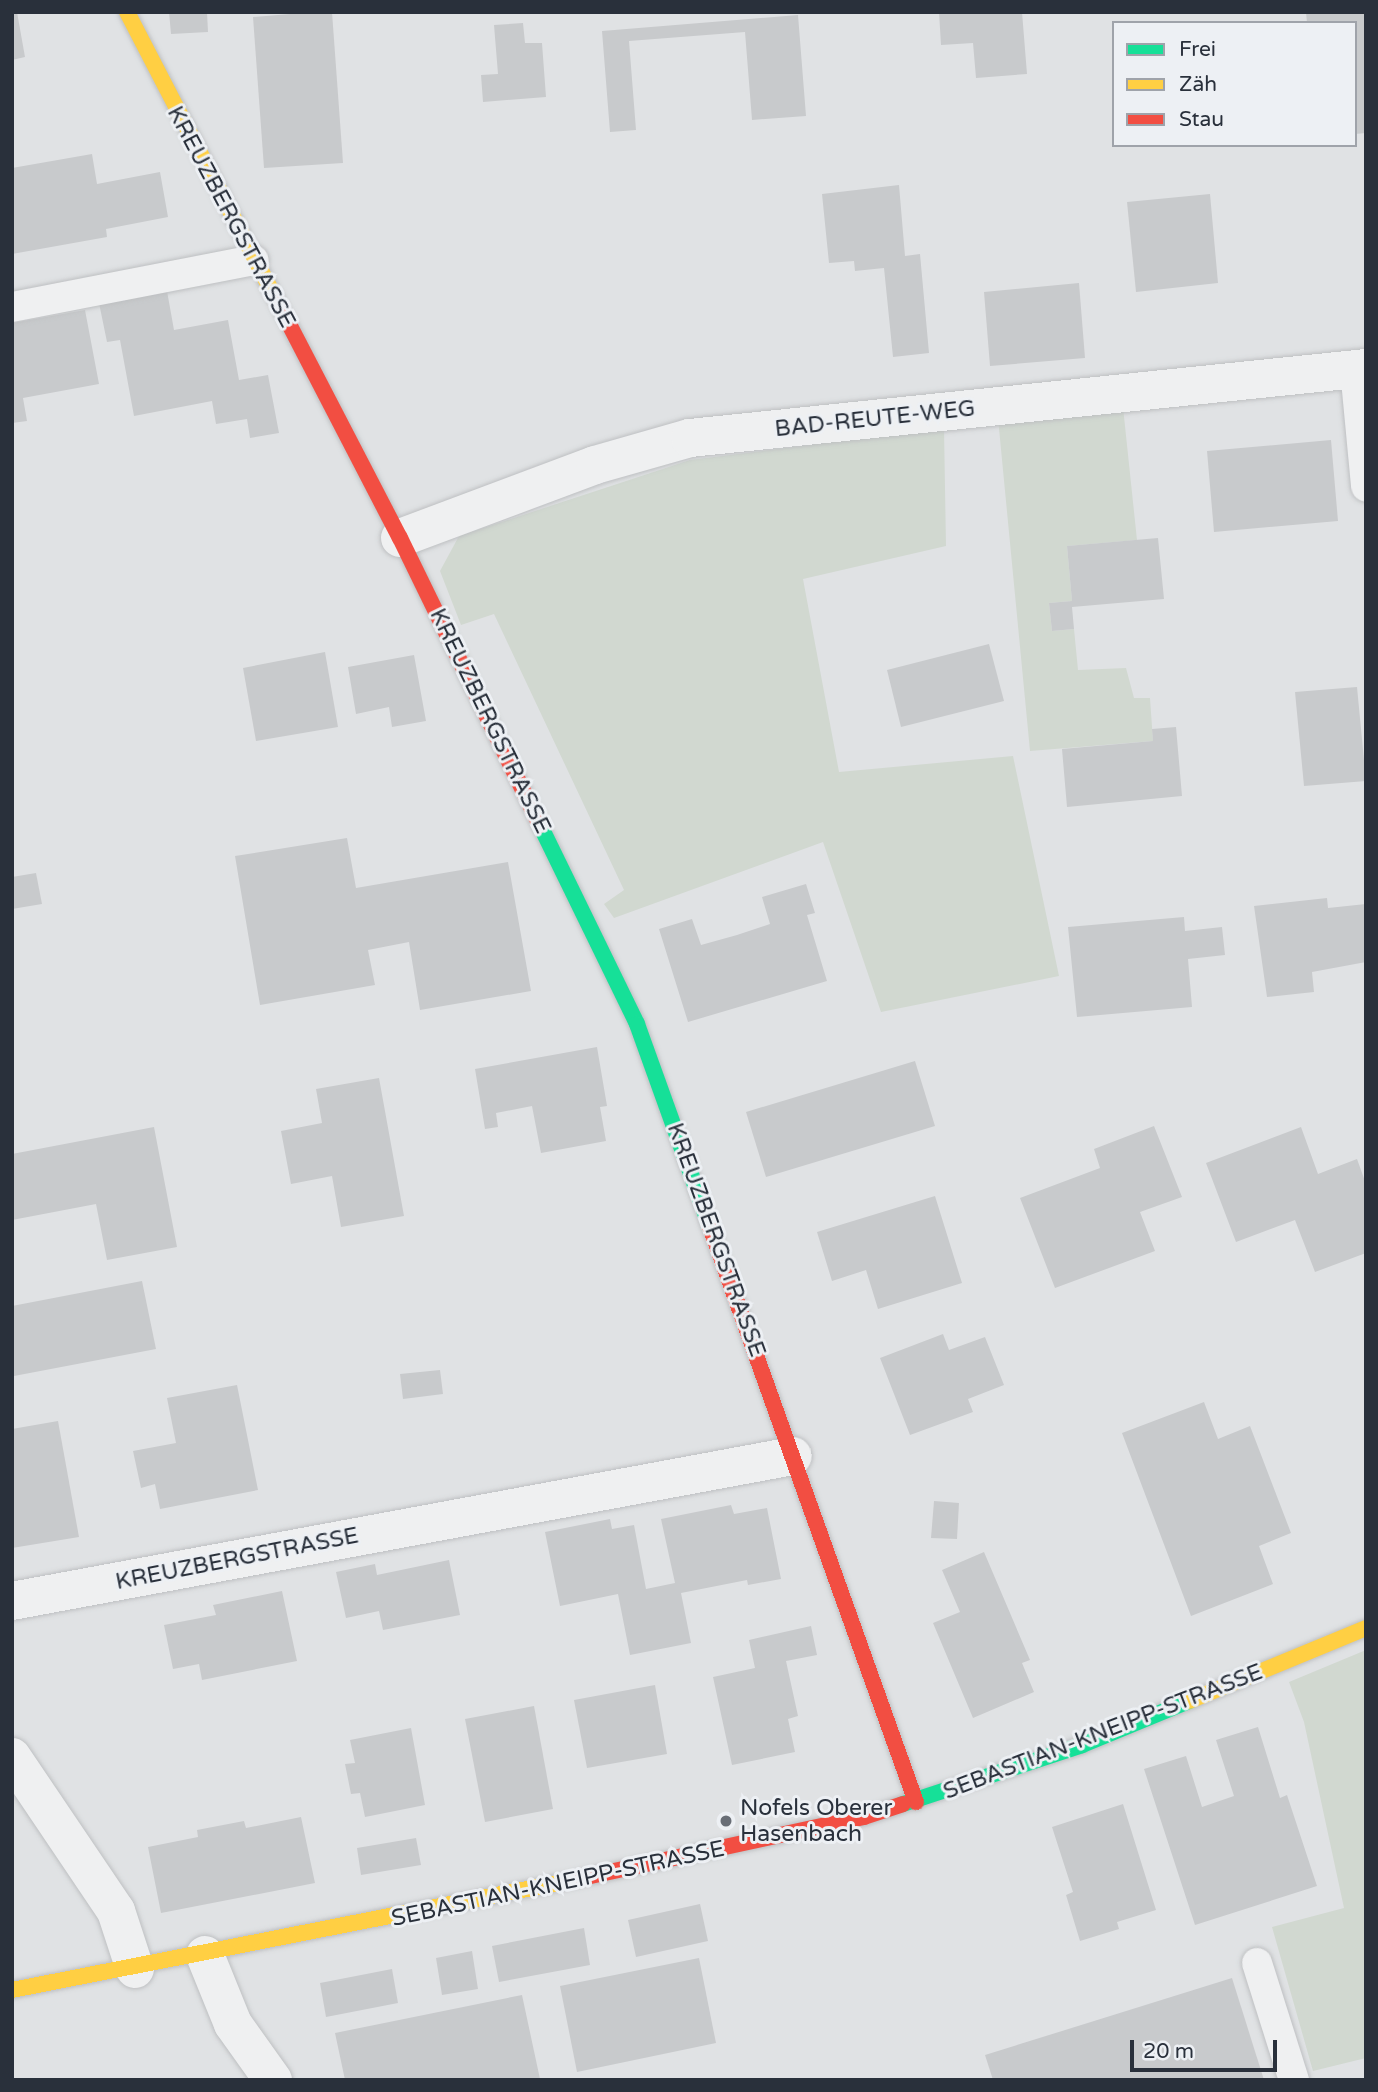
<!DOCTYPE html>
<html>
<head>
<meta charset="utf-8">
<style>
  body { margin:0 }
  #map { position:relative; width:1378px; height:2092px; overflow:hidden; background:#e0e2e4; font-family:"Varela Round",sans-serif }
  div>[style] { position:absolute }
  .green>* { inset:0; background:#d1d8d0 }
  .building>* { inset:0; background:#c8cacc }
  .roads { filter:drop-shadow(0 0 2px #bec0c2) drop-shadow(0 0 2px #bec0c2) }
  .lane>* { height:30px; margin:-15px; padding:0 15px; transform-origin:15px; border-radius:15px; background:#eff0f1 }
  .street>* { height:38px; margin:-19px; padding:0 19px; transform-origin:19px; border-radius:19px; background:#eff0f1 }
  .fast>* { height:16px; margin:-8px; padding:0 8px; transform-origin:8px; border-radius:8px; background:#16e098 }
  .slow>* { height:16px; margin:-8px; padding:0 8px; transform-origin:8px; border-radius:8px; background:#ffcf43 }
  .jam>* { height:16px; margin:-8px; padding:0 8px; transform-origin:8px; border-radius:8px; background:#f24e42 }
  .dots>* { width:19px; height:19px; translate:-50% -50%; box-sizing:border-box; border:4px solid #edf0f4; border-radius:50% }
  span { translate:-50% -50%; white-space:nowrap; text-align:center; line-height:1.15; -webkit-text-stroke:6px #edf0f4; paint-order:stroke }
  .street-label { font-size:23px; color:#29303b }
  .poi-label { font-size:23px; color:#29303b }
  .left { translate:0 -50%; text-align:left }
  .frame { position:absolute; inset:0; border:14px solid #29303b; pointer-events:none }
  .legend { position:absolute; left:1112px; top:21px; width:245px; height:126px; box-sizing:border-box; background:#edf0f4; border:2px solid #9fa3aa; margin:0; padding:9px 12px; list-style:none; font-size:21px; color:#29303b }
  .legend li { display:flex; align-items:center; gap:14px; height:35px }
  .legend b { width:35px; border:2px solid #9fa3aa }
  .scale { position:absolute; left:1130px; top:2040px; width:147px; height:32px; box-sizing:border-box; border:4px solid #29303b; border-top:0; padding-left:9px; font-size:21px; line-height:24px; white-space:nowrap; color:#29303b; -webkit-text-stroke:5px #edf0f4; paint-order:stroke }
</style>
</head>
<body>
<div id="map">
  <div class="green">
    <div style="clip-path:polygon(1123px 407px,1137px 540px,1067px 546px,1072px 601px,1049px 603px,1052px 631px,1074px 629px,1078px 670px,1126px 668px,1134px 698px,1150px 698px,1153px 741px,1030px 751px,998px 418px)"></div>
    <div style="clip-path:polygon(944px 428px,946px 546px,803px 579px,839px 772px,1013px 756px,1059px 976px,881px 1012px,823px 842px,614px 918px,604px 904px,624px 890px,494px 614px,461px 625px,440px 571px,459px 536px,690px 460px)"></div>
    <div style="clip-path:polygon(1366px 1650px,1366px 2058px,1313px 2071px,1272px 1927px,1344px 1908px,1304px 1722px,1289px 1682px)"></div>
  </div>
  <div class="building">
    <div style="clip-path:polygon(12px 12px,17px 12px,25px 57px,12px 60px)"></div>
    <div style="clip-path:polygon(169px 12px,207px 12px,208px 32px,171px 34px)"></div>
    <div style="clip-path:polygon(314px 12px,332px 12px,343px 163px,264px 168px,253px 17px)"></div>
    <div style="clip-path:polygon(939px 12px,1022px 12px,1027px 74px,976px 78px,973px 43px,941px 45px)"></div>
    <div style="clip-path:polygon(1306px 12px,1366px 12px,1366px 133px,1355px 134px,1355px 23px,1307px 23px)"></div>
    <div style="clip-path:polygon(798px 15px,806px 116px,752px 120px,745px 32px,629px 41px,636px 130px,610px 132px,602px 31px)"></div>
    <div style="clip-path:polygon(523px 23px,525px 43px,542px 43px,546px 97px,483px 102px,481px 75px,498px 74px,494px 25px)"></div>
    <div style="clip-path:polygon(92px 154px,97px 184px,160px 172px,168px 217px,106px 229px,107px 237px,12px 254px,12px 168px)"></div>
    <div style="clip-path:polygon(899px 185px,905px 256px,920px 254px,929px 353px,893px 357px,884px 268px,855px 271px,854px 261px,829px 263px,822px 194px)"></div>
    <div style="clip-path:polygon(1210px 194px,1218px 283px,1136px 292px,1127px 202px)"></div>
    <div style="clip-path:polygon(1079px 283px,1085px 358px,990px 366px,984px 292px)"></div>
    <div style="clip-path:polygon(167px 291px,174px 330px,228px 320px,239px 380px,268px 375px,279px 433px,250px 438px,247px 419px,216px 424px,212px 401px,134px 416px,120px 340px,107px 342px,99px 303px)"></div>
    <div style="clip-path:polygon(85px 310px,99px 384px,23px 398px,27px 421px,12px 423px,12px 323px)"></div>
    <div style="clip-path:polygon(1331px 440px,1338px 521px,1214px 532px,1207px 451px)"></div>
    <div style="clip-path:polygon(1158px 538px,1164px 599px,1072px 607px,1074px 629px,1052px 631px,1049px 603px,1072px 601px,1067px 546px)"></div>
    <div style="clip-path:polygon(989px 644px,1004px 701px,901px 727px,887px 670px)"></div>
    <div style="clip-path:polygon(325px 652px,338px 727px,256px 741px,243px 668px)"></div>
    <div style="clip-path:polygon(414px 655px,426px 721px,392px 727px,389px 707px,356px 714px,348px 667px)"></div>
    <div style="clip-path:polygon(1357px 687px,1366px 781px,1304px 786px,1295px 692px)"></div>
    <div style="clip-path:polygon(1176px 727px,1182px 796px,1067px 807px,1062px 749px,1153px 741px,1152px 729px)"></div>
    <div style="clip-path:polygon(347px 838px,356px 888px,508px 862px,531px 991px,420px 1010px,409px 942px,368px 950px,375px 985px,260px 1005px,235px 856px)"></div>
    <div style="clip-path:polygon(36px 873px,42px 904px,12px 909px,12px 877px)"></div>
    <div style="clip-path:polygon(806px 884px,815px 913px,807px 915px,827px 981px,688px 1022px,659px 929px,692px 919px,701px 945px,737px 935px,770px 924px,762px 897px)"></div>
    <div style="clip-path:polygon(1327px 898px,1328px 908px,1366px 904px,1366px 962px,1312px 972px,1314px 992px,1267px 997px,1254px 906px)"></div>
    <div style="clip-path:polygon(1184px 917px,1185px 931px,1222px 927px,1225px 955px,1188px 959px,1192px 1007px,1077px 1017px,1068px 927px)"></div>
    <div style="clip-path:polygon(597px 1047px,607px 1106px,600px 1107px,606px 1141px,541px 1153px,532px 1106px,496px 1113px,498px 1127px,485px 1129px,475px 1069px)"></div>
    <div style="clip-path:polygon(915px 1061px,935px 1126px,766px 1177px,746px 1112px)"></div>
    <div style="clip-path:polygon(379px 1078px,404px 1216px,341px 1227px,332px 1176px,291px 1184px,281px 1131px,322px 1123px,316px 1089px)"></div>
    <div style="clip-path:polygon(1154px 1126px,1182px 1197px,1140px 1212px,1155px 1251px,1055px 1288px,1020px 1198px,1100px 1168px,1094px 1149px)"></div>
    <div style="clip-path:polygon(154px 1127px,177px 1247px,107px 1260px,96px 1204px,12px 1220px,12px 1154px)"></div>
    <div style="clip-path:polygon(1301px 1127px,1318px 1174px,1357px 1159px,1366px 1184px,1366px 1253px,1315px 1272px,1295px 1220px,1236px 1242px,1206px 1163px)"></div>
    <div style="clip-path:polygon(935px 1196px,962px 1283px,878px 1309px,866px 1270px,832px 1281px,817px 1232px)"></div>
    <div style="clip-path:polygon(142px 1281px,156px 1349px,14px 1376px,12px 1306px)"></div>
    <div style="clip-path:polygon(943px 1334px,949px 1350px,985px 1337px,1004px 1385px,968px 1399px,973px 1412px,910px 1435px,880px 1358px)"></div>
    <div style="clip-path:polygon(440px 1370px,443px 1394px,403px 1399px,400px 1374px)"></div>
    <div style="clip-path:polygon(237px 1385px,258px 1490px,160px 1509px,155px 1484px,141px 1488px,133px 1451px,176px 1443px,167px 1398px)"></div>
    <div style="clip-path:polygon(1204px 1402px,1218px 1439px,1250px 1426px,1291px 1533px,1259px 1546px,1273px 1584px,1191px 1616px,1122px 1433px)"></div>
    <div style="clip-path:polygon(58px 1421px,79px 1537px,12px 1548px,12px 1429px)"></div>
    <div style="clip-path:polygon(934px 1501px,959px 1503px,957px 1539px,931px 1538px)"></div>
    <div style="clip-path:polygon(731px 1505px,734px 1514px,767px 1508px,781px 1579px,748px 1585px,747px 1580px,681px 1593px,691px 1643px,630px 1655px,618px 1594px,560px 1606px,545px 1532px,610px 1519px,612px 1529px,634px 1525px,646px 1589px,675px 1583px,661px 1519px)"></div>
    <div style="clip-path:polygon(984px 1552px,1030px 1660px,1022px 1663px,1034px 1692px,973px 1718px,933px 1623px,960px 1612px,942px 1570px)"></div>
    <div style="clip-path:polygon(449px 1560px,460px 1615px,383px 1630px,379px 1611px,346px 1618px,336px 1572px,375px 1564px,377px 1575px)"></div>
    <div style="clip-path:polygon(282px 1591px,297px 1661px,202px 1680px,199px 1664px,173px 1669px,164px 1625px,216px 1615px,213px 1605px)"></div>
    <div style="clip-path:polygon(811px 1626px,817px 1655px,786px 1661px,798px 1716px,788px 1719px,795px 1752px,732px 1765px,713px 1677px,755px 1668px,749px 1640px)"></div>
    <div style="clip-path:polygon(655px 1685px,667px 1754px,587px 1768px,574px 1700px)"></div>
    <div style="clip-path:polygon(534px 1706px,553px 1809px,485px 1822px,465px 1719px)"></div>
    <div style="clip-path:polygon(1258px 1727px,1280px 1798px,1287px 1795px,1317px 1886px,1195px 1925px,1144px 1769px,1186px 1756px,1202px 1807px,1234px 1796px,1216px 1740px)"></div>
    <div style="clip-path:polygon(411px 1728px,425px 1805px,365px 1817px,360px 1793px,351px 1794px,345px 1764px,355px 1763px,350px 1740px)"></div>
    <div style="clip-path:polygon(1123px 1804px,1156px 1910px,1117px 1922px,1119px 1929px,1080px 1941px,1066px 1895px,1073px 1892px,1052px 1827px)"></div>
    <div style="clip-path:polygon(301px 1817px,315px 1883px,161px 1913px,148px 1847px,198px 1837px,197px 1830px,244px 1821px,246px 1828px)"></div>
    <div style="clip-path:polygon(416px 1838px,421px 1865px,361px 1875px,357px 1848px)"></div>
    <div style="clip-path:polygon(700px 1904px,708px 1941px,636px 1957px,628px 1920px)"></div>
    <div style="clip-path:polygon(584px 1928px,590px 1965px,499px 1982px,492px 1946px)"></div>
    <div style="clip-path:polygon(472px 1951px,478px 1989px,442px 1995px,436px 1958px)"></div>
    <div style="clip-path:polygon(699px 1958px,716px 2043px,577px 2072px,560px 1986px)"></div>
    <div style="clip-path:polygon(392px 1969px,398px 2003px,326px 2017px,320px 1983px)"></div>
    <div style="clip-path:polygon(1232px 1978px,1264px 2080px,993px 2080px,985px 2055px)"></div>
    <div style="clip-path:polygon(522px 1995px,540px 2079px,345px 2080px,335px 2033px)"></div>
  </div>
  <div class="roads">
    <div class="lane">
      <div style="left:12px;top:307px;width:246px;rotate:-11deg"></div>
      <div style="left:1355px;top:369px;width:118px;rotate:84.6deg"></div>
      <div style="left:1257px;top:1963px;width:123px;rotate:72.5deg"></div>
    </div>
    <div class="street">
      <div style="left:400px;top:538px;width:208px;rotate:-20.5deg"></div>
      <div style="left:595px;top:465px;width:99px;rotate:-15.9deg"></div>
      <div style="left:690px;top:438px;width:680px;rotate:-5.91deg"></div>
      <div style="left:12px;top:1601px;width:794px;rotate:-10.52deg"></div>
      <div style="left:12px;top:1757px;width:186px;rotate:56deg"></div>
      <div style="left:116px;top:1911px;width:61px;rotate:71.9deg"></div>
      <div style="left:205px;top:1955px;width:74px;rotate:67.9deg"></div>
      <div style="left:233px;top:2024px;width:69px;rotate:54.5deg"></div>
    </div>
    <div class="fast">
      <div style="left:540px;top:825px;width:221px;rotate:64deg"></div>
      <div style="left:637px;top:1024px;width:213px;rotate:70.2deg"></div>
      <div style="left:903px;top:1804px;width:188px;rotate:-18.2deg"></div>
      <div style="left:1082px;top:1745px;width:116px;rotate:-22.4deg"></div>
    </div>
    <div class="slow">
      <div style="left:127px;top:12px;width:321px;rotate:62.6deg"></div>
      <div style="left:1189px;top:1701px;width:191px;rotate:-22.4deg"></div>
      <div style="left:12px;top:1990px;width:561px;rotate:-11.09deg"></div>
    </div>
    <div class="jam">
      <div style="left:275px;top:297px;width:271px;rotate:62.6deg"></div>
      <div style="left:400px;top:538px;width:319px;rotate:64deg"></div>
      <div style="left:709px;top:1224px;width:614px;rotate:70.3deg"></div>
      <div style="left:563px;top:1882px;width:308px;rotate:-12.2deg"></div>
      <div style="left:864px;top:1817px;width:41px;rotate:-18.4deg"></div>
    </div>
  </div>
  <div class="dots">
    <div style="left:726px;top:1821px;background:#696e76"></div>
  </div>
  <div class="street-label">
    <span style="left:231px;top:217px;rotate:62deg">KREUZBERGSTRASSE</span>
    <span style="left:875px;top:419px;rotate:-6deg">BAD-REUTE-WEG</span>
    <span style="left:490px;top:721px;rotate:64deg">KREUZBERGSTRASSE</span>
    <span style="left:716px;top:1240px;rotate:70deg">KREUZBERGSTRASSE</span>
    <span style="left:237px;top:1559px;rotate:-11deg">KREUZBERGSTRASSE</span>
    <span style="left:1103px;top:1732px;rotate:-21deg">SEBASTIAN-KNEIPP-STRASSE</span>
    <span style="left:558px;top:1884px;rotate:-12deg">SEBASTIAN-KNEIPP-STRASSE</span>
  </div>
  <div class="poi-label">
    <span class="left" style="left:740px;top:1821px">Nofels Oberer<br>Hasenbach</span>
  </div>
  <div class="frame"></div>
  <ul class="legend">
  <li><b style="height:9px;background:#16e098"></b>Frei</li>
  <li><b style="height:9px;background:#ffcf43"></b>Zäh</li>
  <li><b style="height:9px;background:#f24e42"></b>Stau</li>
  </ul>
  <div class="scale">20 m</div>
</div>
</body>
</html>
